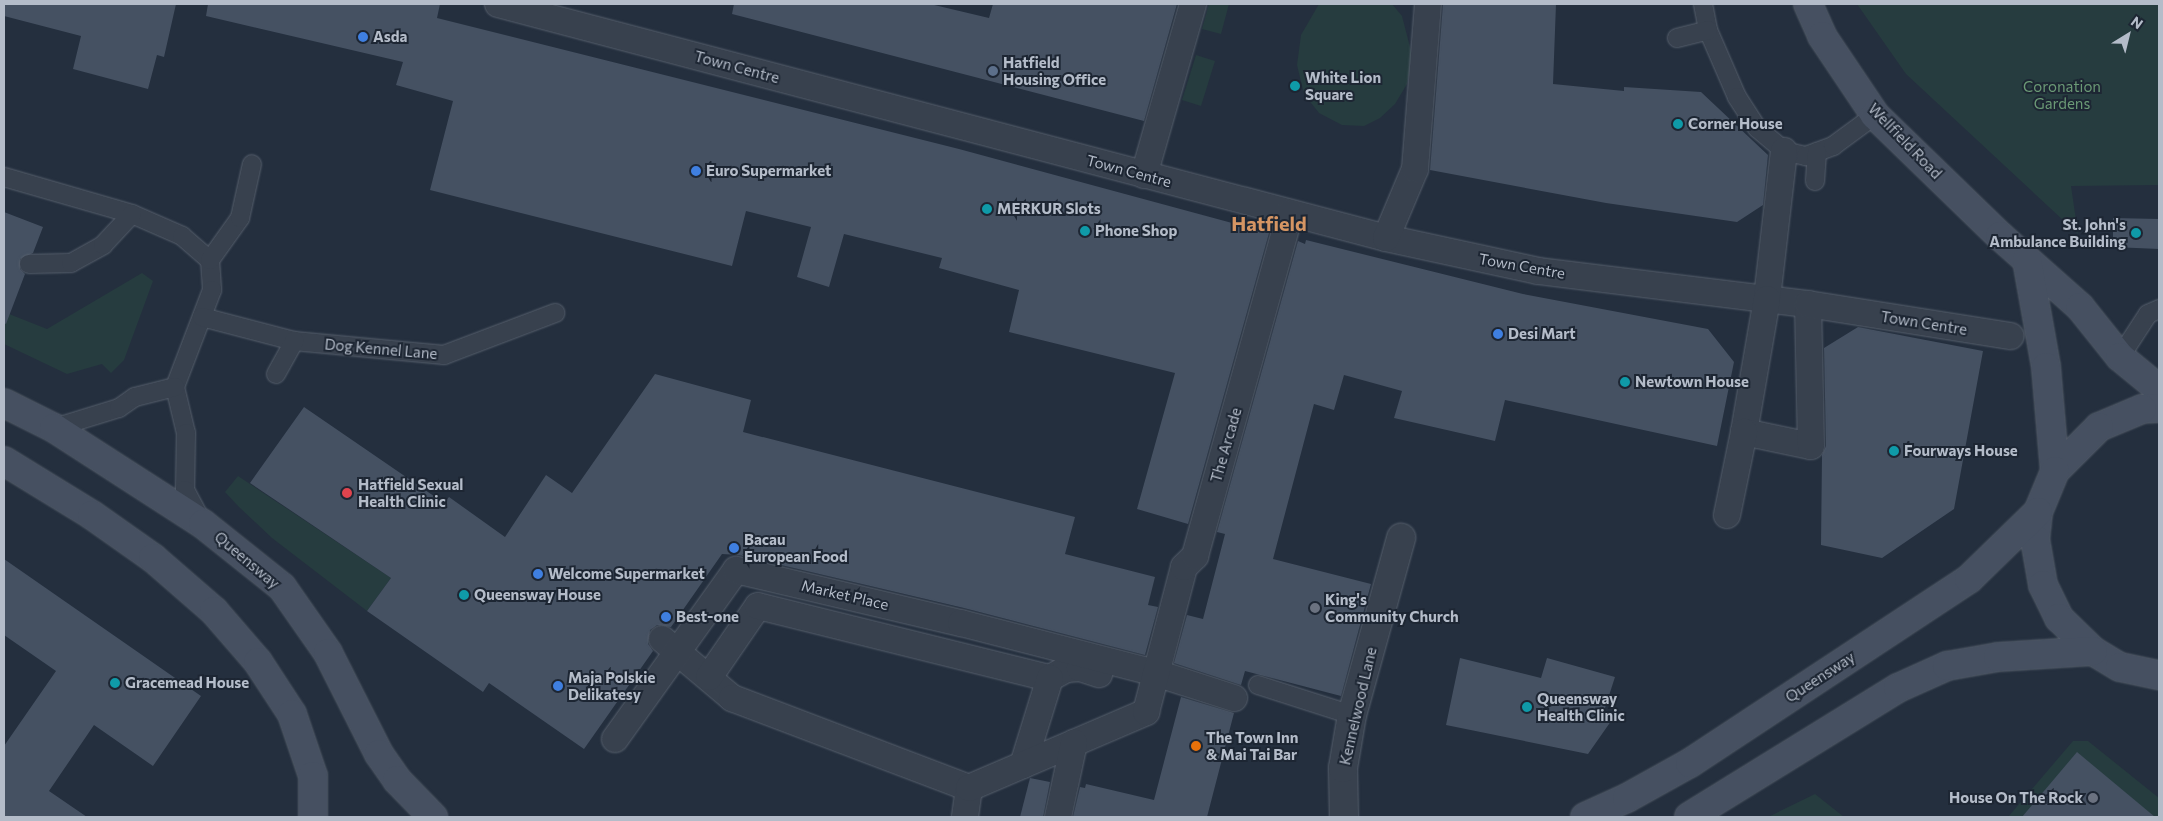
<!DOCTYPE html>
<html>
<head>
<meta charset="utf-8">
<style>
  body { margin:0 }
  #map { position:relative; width:2163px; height:821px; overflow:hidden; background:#242f3e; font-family:Commissioner,sans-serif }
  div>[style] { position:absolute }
  .green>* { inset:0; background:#263c3f }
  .building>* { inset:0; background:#455162 }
  .roads { filter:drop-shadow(0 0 1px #565f6c) drop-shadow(0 0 1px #565f6c) }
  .service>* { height:18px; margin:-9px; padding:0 9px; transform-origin:9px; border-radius:9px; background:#38414e }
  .pedestrian>* { height:26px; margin:-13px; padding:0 13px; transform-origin:13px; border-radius:13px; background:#38414e }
  .minor>* { height:28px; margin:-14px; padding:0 14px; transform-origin:14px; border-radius:14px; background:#38414e }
  .secondary>* { height:28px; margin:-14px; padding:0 14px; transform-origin:14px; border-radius:14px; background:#465061 }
  .dots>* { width:14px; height:14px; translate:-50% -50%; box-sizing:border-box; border:2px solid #1d2633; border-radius:50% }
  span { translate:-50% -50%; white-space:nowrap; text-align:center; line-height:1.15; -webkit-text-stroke:4px #1d2633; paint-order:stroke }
  .poi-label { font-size:15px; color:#b4bcc9; font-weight:700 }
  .left { translate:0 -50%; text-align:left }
  .right { translate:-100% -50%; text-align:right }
  .street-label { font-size:15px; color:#b4bcc9 }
  .park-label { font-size:15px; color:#6b9a76 }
  .district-label { font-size:20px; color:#d59563; font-weight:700 }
  .frame { position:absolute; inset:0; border:5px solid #b4bcc9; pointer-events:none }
  .north { position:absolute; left:2103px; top:10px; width:50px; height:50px; -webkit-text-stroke:4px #1d2633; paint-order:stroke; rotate:36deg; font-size:14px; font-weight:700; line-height:20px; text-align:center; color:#b4bcc9 }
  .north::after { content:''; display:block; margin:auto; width:18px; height:22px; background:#b4bcc9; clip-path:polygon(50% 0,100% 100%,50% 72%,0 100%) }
</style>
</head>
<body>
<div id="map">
  <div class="green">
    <div style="clip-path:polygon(1209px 4px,1229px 4px,1221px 34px,1202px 29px)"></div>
    <div style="clip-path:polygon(1319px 4px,1392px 4px,1402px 16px,1413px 59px,1407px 84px,1395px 104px,1380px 118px,1364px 126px,1342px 125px,1319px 113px,1304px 94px,1297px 65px,1301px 35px)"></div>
    <div style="clip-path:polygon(1857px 4px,2159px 4px,2159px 185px,2071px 186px,2078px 234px,1906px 74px)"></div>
    <div style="clip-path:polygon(1196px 55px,1215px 61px,1201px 106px,1182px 100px)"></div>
    <div style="clip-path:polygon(142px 273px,153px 281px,124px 360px,111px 373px,102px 364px,67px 374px,4px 344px,4px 312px,47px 329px)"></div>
    <div style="clip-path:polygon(238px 476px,391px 578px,367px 611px,272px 538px,239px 507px,225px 492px)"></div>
    <div style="clip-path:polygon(2073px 741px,2088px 741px,2159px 798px,2159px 817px,2008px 817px)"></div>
    <div style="clip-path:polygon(1815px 794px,1844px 817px,1768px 817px)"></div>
  </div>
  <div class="building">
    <div style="clip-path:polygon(4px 4px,176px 4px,164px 57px,157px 55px,148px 89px,73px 69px,81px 36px,4px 16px)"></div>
    <div style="clip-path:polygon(208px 4px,440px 4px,437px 18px,959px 149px,1269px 233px,1188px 524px,1137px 509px,1175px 373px,1009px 332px,1019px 290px,939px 268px,942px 258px,844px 234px,829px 287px,797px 277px,811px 227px,746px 211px,732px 266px,430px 190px,453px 101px,396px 85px,403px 62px,206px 16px)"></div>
    <div style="clip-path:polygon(734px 4px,930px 4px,989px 18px,993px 4px,1177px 4px,1144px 121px,732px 14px)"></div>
    <div style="clip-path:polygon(1443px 4px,1556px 4px,1553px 84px,1624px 91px,1624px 87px,1701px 92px,1768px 155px,1763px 205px,1737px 222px,1606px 203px,1430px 170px)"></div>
    <div style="clip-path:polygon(4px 212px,43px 227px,33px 253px,20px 259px,20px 269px,25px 274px,6px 324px,4px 323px)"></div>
    <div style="clip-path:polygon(2113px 218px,2159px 219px,2159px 249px,2113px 247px)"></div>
    <div style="clip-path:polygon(1306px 240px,1523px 294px,1708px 329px,1734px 362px,1717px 446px,1505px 400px,1495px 441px,1394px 418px,1402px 391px,1344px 375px,1334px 410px,1314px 404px,1273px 559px,1371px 584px,1341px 696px,1245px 671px,1241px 685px,1174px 663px,1187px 615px,1203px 619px,1225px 534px,1217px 532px,1298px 241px,1305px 244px)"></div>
    <div style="clip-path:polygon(1858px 327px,1983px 351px,1954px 509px,1882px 558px,1821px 545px,1822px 455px,1826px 446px,1824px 348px)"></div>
    <div style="clip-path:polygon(655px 374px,751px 400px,743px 432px,1075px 517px,1065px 554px,1155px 577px,1148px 605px,1158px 607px,1145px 655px,964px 608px,739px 555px,722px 554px,671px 627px,657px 625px,650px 630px,648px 644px,653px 651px,584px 749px,489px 683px,483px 692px,367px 611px,391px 578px,250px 483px,304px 407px,444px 503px,449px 497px,505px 537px,546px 475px,572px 493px)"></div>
    <div style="clip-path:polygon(4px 559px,201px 696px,153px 766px,94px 725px,49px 791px,87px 817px,4px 817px,4px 746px,56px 671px,4px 635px)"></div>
    <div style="clip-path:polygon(1460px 658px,1541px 678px,1547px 658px,1615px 677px,1604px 711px,1616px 714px,1588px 754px,1446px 725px)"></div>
    <div style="clip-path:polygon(1181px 697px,1234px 713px,1207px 817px,1073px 817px,1080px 787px,1085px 788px,1086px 784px,1154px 800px)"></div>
    <div style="clip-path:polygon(2077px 752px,2155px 817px,2022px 817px)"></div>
    <div style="clip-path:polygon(1030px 778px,1050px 782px,1043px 817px,1020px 817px)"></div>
  </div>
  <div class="roads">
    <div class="service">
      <div style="left:1703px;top:4px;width:26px;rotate:79deg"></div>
      <div style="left:1708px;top:30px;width:73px;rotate:66.6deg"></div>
      <div style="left:1737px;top:97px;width:37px;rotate:57deg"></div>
      <div style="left:1757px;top:128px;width:35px;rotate:40deg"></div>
      <div style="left:1784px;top:151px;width:23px;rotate:13deg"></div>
      <div style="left:1806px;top:156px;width:29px;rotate:-20deg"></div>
      <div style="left:1833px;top:146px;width:52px;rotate:-36.4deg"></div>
      <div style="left:1677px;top:38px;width:32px;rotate:-14deg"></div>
      <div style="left:4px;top:177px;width:133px;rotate:16.1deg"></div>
      <div style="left:132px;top:214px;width:55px;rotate:23.7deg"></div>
      <div style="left:182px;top:236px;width:37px;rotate:41deg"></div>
      <div style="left:210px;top:260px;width:30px;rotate:86deg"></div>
      <div style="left:212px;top:290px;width:104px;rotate:110.9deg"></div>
      <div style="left:175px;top:387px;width:47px;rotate:76.6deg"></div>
      <div style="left:186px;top:433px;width:57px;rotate:91deg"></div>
      <div style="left:185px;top:490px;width:34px;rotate:62deg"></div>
      <div style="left:1815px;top:181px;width:29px;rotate:-86deg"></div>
      <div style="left:210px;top:260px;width:52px;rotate:-54.5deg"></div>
      <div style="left:240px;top:218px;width:55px;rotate:-77.5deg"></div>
      <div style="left:29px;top:264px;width:42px;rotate:-1.4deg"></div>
      <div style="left:71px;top:263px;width:37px;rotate:-29deg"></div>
      <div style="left:103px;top:245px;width:42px;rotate:-46.9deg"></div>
      <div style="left:202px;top:317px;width:95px;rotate:14.6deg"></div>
      <div style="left:294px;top:341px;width:151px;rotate:5.3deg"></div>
      <div style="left:444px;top:355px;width:119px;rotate:-20.7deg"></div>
      <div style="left:2120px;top:357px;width:51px;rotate:-56.9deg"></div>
      <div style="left:2148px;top:314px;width:12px;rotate:-24deg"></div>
      <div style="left:276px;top:374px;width:38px;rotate:-61deg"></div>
      <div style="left:54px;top:428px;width:68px;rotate:-17.1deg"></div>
      <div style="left:119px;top:408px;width:19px;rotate:-35deg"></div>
      <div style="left:135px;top:397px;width:41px;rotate:-14deg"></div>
      <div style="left:1258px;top:685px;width:99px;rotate:17.7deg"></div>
    </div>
    <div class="pedestrian">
      <div style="left:498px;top:4px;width:918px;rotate:14.76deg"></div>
      <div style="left:1386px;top:238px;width:156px;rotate:12.2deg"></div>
      <div style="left:1538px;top:271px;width:272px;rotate:7deg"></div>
      <div style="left:1784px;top:151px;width:149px;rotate:96.6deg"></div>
      <div style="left:1767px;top:299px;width:135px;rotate:99.8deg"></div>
      <div style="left:1744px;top:432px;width:68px;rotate:11.8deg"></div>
      <div style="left:1811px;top:446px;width:142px;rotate:-91.2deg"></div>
      <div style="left:1808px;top:304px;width:205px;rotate:9deg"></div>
      <div style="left:1144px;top:175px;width:178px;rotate:-74deg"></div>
      <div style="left:1386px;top:238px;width:75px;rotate:-67.2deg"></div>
      <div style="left:1415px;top:169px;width:166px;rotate:-85.5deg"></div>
      <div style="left:1727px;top:515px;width:85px;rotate:-78.4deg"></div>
      <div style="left:662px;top:639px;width:92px;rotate:40.1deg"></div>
      <div style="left:732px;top:698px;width:254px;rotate:20.8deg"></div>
      <div style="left:969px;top:788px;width:29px;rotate:98deg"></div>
      <div style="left:709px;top:677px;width:86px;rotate:-55.4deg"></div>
      <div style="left:758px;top:606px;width:301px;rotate:13.9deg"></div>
      <div style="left:1050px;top:678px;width:18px;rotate:-29deg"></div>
      <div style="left:1066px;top:669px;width:14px;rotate:-4deg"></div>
      <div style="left:1080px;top:668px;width:20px;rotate:18deg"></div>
      <div style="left:615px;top:739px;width:208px;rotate:-54.4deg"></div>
      <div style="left:736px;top:570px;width:231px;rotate:13.3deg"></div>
      <div style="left:961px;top:623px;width:201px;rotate:14.4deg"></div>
      <div style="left:1156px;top:673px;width:82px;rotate:17.8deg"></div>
      <div style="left:1023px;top:765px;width:91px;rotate:-72.8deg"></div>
      <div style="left:969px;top:788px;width:193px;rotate:-23.2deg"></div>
      <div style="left:1146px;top:712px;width:150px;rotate:-75.3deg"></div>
      <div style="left:1184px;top:567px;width:16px;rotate:-45deg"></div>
      <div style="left:1195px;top:556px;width:356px;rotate:-74.5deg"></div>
      <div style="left:1058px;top:817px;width:76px;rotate:-77.8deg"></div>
    </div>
    <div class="minor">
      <div style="left:1344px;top:817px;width:49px;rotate:-91.2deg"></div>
      <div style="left:1343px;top:768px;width:54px;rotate:-80.4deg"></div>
      <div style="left:1352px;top:715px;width:184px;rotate:-74.5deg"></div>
    </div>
    <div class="secondary">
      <div style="left:1808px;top:4px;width:35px;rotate:66deg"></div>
      <div style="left:1822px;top:36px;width:95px;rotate:56.1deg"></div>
      <div style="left:1875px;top:115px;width:174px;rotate:44.1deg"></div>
      <div style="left:2000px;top:236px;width:107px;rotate:41.6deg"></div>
      <div style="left:2080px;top:307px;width:64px;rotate:51.3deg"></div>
      <div style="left:2120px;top:357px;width:50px;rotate:39.4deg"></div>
      <div style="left:2027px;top:260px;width:109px;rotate:79.9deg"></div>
      <div style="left:2046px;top:367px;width:104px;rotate:85.1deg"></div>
      <div style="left:4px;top:403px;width:56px;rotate:26.6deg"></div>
      <div style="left:54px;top:428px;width:177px;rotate:32.8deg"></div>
      <div style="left:203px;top:524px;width:101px;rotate:38.6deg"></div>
      <div style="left:282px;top:587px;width:80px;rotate:55.1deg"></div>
      <div style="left:328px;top:653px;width:113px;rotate:63.2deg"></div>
      <div style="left:379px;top:754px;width:32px;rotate:55deg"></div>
      <div style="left:397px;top:780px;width:52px;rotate:45.8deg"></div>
      <div style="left:2159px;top:408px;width:17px;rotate:177deg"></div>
      <div style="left:2142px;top:409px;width:47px;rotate:157.3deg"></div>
      <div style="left:2099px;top:427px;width:62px;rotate:135deg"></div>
      <div style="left:2055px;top:471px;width:44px;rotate:112.5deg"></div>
      <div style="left:2038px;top:512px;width:27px;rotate:96deg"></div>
      <div style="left:2035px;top:539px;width:47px;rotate:80.1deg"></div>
      <div style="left:2043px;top:585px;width:37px;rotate:64deg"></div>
      <div style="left:2059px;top:618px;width:47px;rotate:44.1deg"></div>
      <div style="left:2093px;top:651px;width:31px;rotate:31deg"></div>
      <div style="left:2120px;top:667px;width:40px;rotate:12deg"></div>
      <div style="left:4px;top:461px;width:103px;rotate:31.5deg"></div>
      <div style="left:92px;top:515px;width:75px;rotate:35.2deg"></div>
      <div style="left:153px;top:558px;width:81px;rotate:41deg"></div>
      <div style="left:214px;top:611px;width:67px;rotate:49.2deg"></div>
      <div style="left:258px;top:662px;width:62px;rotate:56.8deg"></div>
      <div style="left:292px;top:714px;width:65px;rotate:71.3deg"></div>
      <div style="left:313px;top:776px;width:41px;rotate:90deg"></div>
      <div style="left:1585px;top:817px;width:46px;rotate:-24.3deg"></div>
      <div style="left:1627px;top:798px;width:72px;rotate:-29.1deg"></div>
      <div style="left:1690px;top:763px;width:334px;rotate:-33.4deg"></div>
      <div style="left:1969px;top:579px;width:96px;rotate:-44.2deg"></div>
      <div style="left:1689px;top:817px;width:246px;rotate:-31.7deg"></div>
      <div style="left:1898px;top:688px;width:54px;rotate:-24.2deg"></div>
      <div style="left:1947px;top:666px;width:52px;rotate:-10deg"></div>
      <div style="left:1998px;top:657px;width:95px;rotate:-3.6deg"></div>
    </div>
  </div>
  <div class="dots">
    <div style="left:363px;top:37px;background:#3f7fe0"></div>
    <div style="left:993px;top:71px;background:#5c6f8a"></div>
    <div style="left:1295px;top:86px;background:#0f9aa8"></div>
    <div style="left:1678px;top:124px;background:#0f9aa8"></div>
    <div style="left:696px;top:171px;background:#3f7fe0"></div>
    <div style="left:987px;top:209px;background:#0f9aa8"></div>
    <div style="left:1085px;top:231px;background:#0f9aa8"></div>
    <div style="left:2136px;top:233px;background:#0f9aa8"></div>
    <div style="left:1498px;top:334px;background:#3f7fe0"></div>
    <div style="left:1625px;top:382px;background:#0f9aa8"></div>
    <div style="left:1894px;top:451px;background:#0f9aa8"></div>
    <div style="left:347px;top:493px;background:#e0444e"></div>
    <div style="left:734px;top:548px;background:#3f7fe0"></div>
    <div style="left:538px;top:574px;background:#3f7fe0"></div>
    <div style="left:464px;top:595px;background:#0f9aa8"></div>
    <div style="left:1315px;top:608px;background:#6b7280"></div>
    <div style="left:666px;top:617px;background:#3f7fe0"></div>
    <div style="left:115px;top:683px;background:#0f9aa8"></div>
    <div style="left:558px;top:686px;background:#3f7fe0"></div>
    <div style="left:1527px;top:707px;background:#0f9aa8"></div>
    <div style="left:1196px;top:746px;background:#e8710a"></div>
    <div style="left:2093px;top:798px;background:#6b7280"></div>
  </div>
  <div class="poi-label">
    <span class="left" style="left:373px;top:37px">Asda</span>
    <span class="left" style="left:1003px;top:71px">Hatfield<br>Housing Office</span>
    <span class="left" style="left:1305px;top:86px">White Lion<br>Square</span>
    <span class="left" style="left:1688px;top:124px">Corner House</span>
    <span class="left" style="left:706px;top:171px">Euro Supermarket</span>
    <span class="left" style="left:997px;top:209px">MERKUR Slots</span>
    <span class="right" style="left:2126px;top:233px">St. John's<br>Ambulance Building</span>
    <span class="left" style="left:1095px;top:231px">Phone Shop</span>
    <span class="left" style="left:1508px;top:334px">Desi Mart</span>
    <span class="left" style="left:1635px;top:382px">Newtown House</span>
    <span class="left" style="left:1904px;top:451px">Fourways House</span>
    <span class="left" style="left:358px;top:493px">Hatfield Sexual<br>Health Clinic</span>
    <span class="left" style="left:744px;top:548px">Bacau<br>European Food</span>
    <span class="left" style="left:548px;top:574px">Welcome Supermarket</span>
    <span class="left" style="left:474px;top:595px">Queensway House</span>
    <span class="left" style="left:1325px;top:608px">King's<br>Community Church</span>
    <span class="left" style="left:676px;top:617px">Best-one</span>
    <span class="left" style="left:568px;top:686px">Maja Polskie<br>Delikatesy</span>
    <span class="left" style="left:125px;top:683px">Gracemead House</span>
    <span class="left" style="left:1537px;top:707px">Queensway<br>Health Clinic</span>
    <span class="left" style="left:1206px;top:746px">The Town Inn<br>&amp; Mai Tai Bar</span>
    <span class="right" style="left:2083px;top:798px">House On The Rock</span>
  </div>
  <div class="street-label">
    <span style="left:737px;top:67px;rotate:15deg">Town Centre</span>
    <span style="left:1905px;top:141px;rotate:46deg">Wellfield Road</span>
    <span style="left:1129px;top:171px;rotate:15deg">Town Centre</span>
    <span style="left:1522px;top:266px;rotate:10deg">Town Centre</span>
    <span style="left:1924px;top:323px;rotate:9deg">Town Centre</span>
    <span style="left:381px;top:349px;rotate:5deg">Dog Kennel Lane</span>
    <span style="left:1226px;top:445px;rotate:-74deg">The Arcade</span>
    <span style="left:247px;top:560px;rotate:40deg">Queensway</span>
    <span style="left:845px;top:595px;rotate:13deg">Market Place</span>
    <span style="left:1820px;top:677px;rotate:-33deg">Queensway</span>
    <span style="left:1358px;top:706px;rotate:-77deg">Kennelwood Lane</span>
  </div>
  <div class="park-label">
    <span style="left:2062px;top:95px">Coronation<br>Gardens</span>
  </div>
  <div class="district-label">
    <span style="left:1269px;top:223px">Hatfield</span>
  </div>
  <div class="frame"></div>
  <div class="north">N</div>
</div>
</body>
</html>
